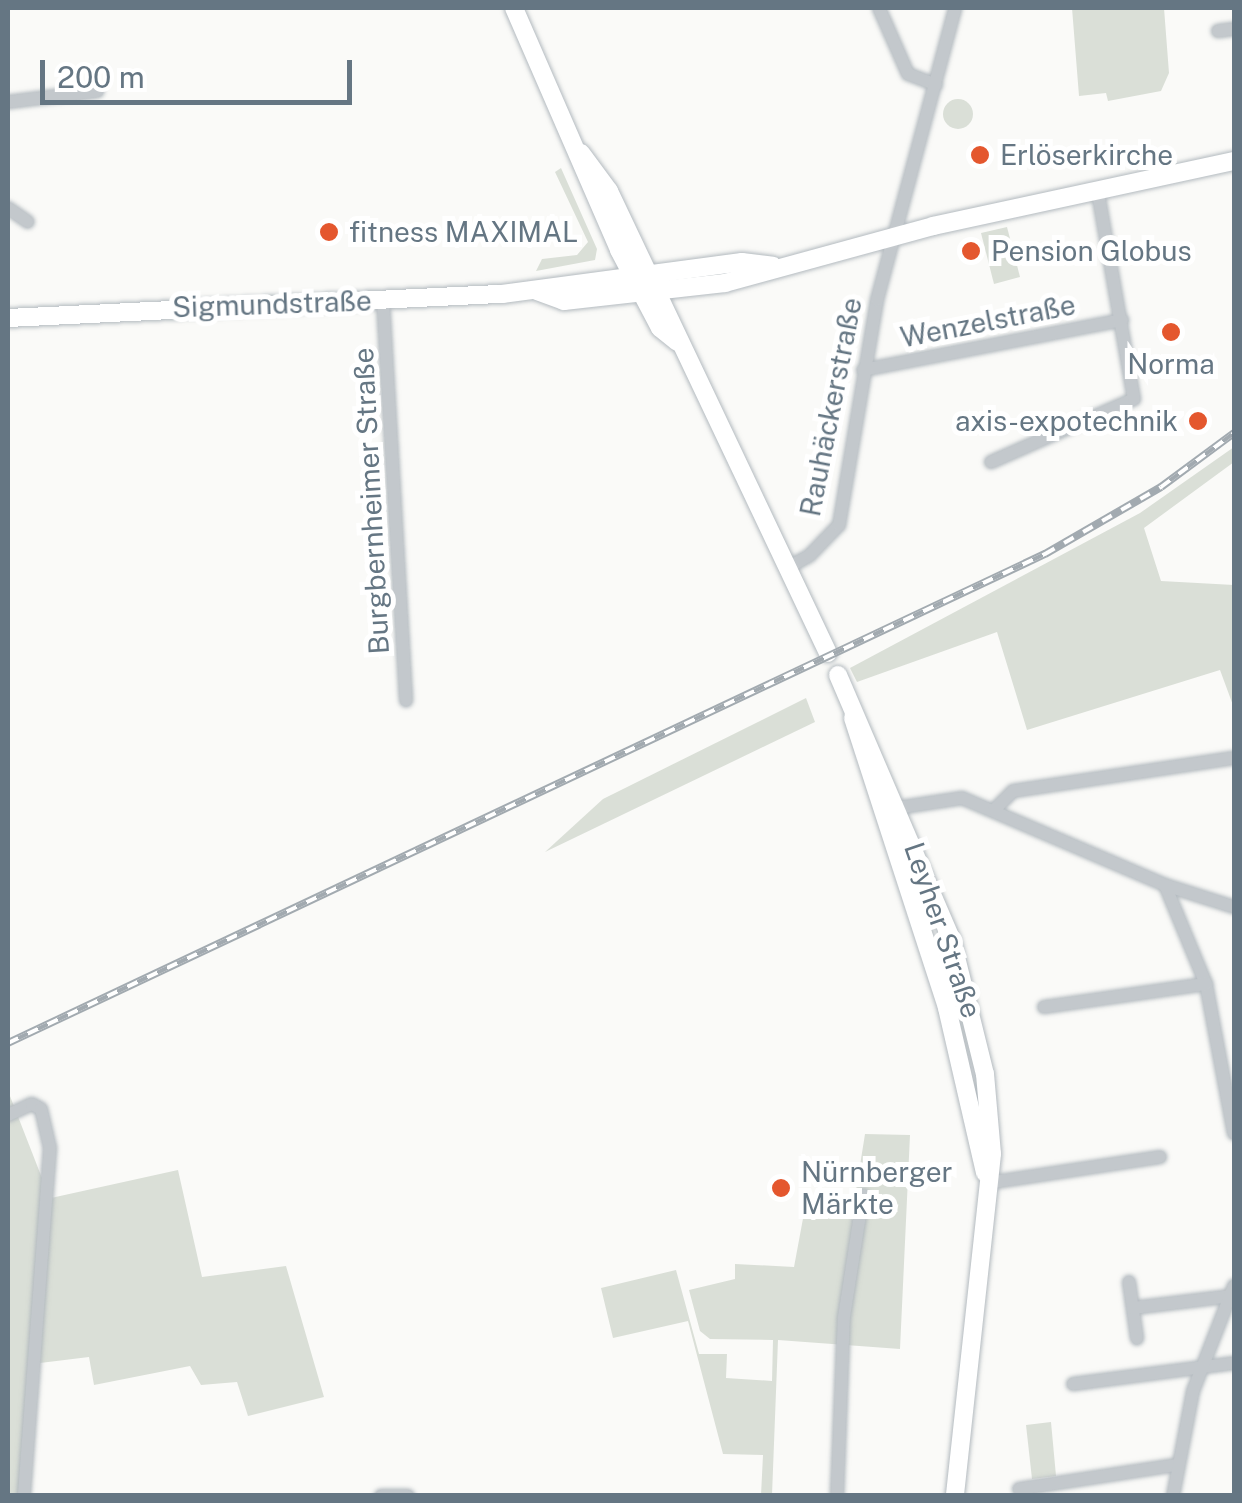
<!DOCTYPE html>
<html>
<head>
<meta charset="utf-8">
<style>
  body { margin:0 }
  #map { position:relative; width:1242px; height:1503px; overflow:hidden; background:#fafaf8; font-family:"Public Sans",sans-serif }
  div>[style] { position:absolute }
  .green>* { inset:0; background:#dadfd7 }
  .round { border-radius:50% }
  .roads { filter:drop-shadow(0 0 2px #b3babf) drop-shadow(0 0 2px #b3babf) }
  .minor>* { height:12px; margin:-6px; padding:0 6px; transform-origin:6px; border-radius:6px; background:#c3c8cc }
  .secondary>* { height:18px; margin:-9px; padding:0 9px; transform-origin:9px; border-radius:9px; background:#fff }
  .rail>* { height:8px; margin-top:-4px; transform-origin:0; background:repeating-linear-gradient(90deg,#fff 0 11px,#a2aab0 0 22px); box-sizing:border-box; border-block:2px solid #a2aab0 }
  .dots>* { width:28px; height:28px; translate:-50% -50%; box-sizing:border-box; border:5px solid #fff; border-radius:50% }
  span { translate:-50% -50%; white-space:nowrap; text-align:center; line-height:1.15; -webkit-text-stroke:10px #fff; paint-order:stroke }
  .poi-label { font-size:28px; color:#657683 }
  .left { translate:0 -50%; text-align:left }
  .right { translate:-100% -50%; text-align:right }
  .street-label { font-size:28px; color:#657683 }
  .frame { position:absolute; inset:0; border:10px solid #657683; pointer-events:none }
  .scale { position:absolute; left:40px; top:60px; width:312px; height:45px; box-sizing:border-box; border:5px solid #657683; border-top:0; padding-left:12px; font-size:30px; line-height:35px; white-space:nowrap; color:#657683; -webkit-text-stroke:8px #fff; paint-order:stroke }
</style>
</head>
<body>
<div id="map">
  <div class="green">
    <div style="clip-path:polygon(1072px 8px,1164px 8px,1169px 73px,1161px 91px,1108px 101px,1106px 93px,1079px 96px)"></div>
    <div class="round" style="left:943px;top:99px;width:30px;height:30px"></div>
    <div style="clip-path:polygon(561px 168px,597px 249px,595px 260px,536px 271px,542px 259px,577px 255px,588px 242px,555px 172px)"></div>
    <div style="clip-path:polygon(1007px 227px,1020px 277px,994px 284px,981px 233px)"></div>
    <div style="clip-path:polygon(1234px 447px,1234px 462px,1144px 528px,1161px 581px,1234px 585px,1234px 708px,1220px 670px,1027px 730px,997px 632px,857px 682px,850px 668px,1140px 513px)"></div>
    <div style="clip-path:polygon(806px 698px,815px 722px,545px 852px,603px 799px)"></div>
    <div style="clip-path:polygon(8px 1091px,42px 1178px,19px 1496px,8px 1495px)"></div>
    <div style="clip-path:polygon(865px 1134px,910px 1135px,900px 1349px,778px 1340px,772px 1495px,761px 1495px,763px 1455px,723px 1454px,688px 1321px,613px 1338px,601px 1288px,676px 1270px,699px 1354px,727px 1354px,726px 1378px,772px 1381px,773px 1340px,710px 1339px,700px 1331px,689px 1290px,735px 1279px,735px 1264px,794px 1267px,807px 1197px,854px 1203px)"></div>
    <div style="clip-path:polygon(178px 1170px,202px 1277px,286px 1266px,324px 1397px,248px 1416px,237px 1382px,201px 1385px,190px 1366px,94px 1385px,89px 1357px,40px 1363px,51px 1198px)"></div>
    <div style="clip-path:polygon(1051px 1422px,1056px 1476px,1032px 1479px,1026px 1425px)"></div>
  </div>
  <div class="roads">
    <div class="minor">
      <div style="left:879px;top:8px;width:72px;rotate:66.3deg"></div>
      <div style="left:908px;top:74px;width:30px;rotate:21deg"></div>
      <div style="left:1218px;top:31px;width:16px;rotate:-7deg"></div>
      <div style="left:8px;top:102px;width:90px;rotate:-7deg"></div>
      <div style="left:8px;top:208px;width:24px;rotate:35deg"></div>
      <div style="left:383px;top:300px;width:401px;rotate:86.7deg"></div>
      <div style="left:863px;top:370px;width:264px;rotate:-10.9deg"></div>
      <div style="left:991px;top:462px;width:156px;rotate:-23.8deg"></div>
      <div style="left:1134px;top:399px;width:214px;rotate:-99.9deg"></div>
      <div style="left:787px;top:568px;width:26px;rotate:-29deg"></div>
      <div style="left:810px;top:555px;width:42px;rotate:-46deg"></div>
      <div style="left:839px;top:525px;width:228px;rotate:-80.4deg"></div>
      <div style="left:877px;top:300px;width:302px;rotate:-75deg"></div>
      <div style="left:890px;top:809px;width:73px;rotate:-8.7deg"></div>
      <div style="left:962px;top:798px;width:221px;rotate:23.2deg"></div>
      <div style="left:1165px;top:885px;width:72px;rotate:17.7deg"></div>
      <div style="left:994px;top:810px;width:27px;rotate:-45deg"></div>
      <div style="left:1013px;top:791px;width:223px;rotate:-8.5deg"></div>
      <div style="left:1165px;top:885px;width:107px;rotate:67.5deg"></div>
      <div style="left:1206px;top:984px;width:152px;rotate:79.4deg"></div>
      <div style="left:1044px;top:1007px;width:164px;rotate:-8.1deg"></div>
      <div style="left:8px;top:1115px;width:26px;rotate:-25deg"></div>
      <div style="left:32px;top:1104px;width:10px;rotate:29deg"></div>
      <div style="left:41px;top:1109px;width:40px;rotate:77deg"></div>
      <div style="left:50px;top:1148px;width:349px;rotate:94.3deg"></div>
      <div style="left:988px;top:1183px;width:174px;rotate:-8.6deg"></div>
      <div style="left:1129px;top:1282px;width:57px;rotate:81.9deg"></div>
      <div style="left:1133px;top:1308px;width:99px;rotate:-7deg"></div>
      <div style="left:1073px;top:1384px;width:162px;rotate:-7.4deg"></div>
      <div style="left:1019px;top:1489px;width:158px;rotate:-8.7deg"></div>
      <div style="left:381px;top:1496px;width:27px"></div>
      <div style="left:837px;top:1496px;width:179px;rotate:-87.8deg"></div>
      <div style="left:844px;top:1317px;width:123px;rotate:-81.1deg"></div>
      <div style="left:1173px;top:1496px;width:107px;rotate:-79.2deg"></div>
      <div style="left:1193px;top:1391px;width:113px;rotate:-68.7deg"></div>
    </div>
    <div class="secondary">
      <div style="left:514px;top:8px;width:264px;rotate:66.5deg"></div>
      <div style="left:619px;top:250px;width:88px;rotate:62.3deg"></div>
      <div style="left:660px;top:328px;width:22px;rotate:39deg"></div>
      <div style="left:581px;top:153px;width:47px;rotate:53.6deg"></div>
      <div style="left:609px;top:191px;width:511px;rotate:64.64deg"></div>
      <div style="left:537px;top:291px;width:29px;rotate:20deg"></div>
      <div style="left:564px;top:301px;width:162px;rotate:-6.4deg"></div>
      <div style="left:725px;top:283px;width:216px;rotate:-15.3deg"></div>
      <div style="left:933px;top:226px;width:308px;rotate:-12.2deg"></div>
      <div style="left:8px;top:318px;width:495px;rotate:-2.8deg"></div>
      <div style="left:502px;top:294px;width:242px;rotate:-7.6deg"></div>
      <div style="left:742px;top:262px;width:31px;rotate:7deg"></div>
      <div style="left:838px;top:675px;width:289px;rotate:66.8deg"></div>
      <div style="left:952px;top:941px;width:137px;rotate:76.1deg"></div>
      <div style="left:985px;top:1074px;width:80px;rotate:85deg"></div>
      <div style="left:992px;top:1154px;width:344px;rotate:96.2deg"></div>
      <div style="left:853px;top:718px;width:305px;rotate:72deg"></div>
      <div style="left:947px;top:1008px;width:169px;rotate:77deg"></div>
    </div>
  </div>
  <div class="rail">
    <div style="left:8px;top:1043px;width:1147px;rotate:-25.25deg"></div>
    <div style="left:1045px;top:554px;width:134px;rotate:-30deg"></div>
    <div style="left:1161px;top:487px;width:91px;rotate:-36.5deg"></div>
  </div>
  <div class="dots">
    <div style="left:980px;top:155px;background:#e4572e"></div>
    <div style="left:329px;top:232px;background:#e4572e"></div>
    <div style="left:971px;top:251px;background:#e4572e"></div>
    <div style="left:1171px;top:332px;background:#e4572e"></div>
    <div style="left:1198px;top:421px;background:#e4572e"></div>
    <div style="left:781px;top:1188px;background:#e4572e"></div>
  </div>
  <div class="poi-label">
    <span class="left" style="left:1000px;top:155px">Erlöserkirche</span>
    <span class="left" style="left:349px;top:232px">fitness MAXIMAL</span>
    <span class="left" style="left:991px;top:251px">Pension Globus</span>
    <span style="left:1171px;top:364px">Norma</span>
    <span class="right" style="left:1178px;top:421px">axis-expotechnik</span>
    <span class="left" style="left:801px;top:1188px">Nürnberger<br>Märkte</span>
  </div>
  <div class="street-label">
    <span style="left:272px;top:304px;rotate:-2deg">Sigmundstraße</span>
    <span style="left:988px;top:321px;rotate:-11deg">Wenzelstraße</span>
    <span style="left:831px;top:407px;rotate:-79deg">Rauhäckerstraße</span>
    <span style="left:371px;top:501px;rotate:-93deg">Burgbernheimer Straße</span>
    <span style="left:943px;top:930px;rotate:71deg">Leyher Straße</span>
  </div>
  <div class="frame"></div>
  <div class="scale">200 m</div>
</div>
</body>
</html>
